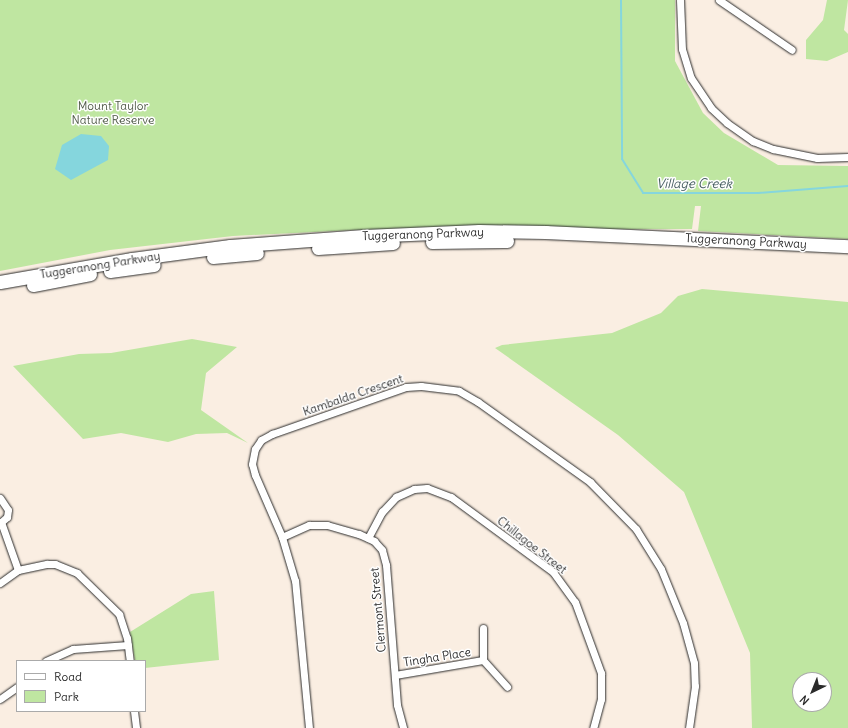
<!DOCTYPE html>
<html>
<head>
<meta charset="utf-8">
<style>
  body { margin:0 }
  #map { position:relative; width:848px; height:728px; overflow:hidden; background:#faeee2; font-family:Delius,sans-serif }
  div>[style] { position:absolute }
  .green>* { inset:0; background:#bfe6a1 }
  .water>* { inset:0; background:#85d6dd }
  .stream>* { height:2px; margin:-1px; padding:0 1px; transform-origin:1px; border-radius:1px; background:#85d6dd }
  .roads { filter:drop-shadow(0 0 1px #2b2b2b) drop-shadow(0 0 1px #2b2b2b) }
  .minor>* { height:7px; margin:-3.5px; padding:0 3.5px; transform-origin:3.5px; border-radius:3.5px; background:#fff }
  .motorway>* { height:13px; margin:-6.5px; padding:0 6.5px; transform-origin:6.5px; border-radius:6.5px; background:#fff }
  span { translate:-50% -50%; white-space:nowrap; text-align:center; line-height:1.15; -webkit-text-stroke:3px #fff; paint-order:stroke }
  .park-label { font-size:12px; color:#505a48 }
  .street-label { font-size:12px; color:#2b2b2b }
  .water-label { font-size:13px; color:#465e60; font-style:italic }
  .legend { position:absolute; left:16px; top:660px; width:130px; height:52px; box-sizing:border-box; background:#fff; border:1px solid #aaa; margin:0; padding:5px 7px; list-style:none; font-size:12px; color:#2b2b2b }
  .legend li { display:flex; align-items:center; gap:8px; height:20px }
  .legend b { width:20px; border:1px solid #aaa }
  .north { position:absolute; left:792px; top:672px; width:40px; height:40px; box-sizing:border-box; background:#fff; border:1px solid #aaa; border-radius:50%; rotate:223deg; font-size:11px; font-weight:700; line-height:16px; text-align:center; color:#2b2b2b }
  .north::after { content:''; display:block; margin:auto; width:14px; height:18px; background:#2b2b2b; clip-path:polygon(50% 0,100% 100%,50% 72%,0 100%) }
</style>
</head>
<body>
<div id="map">
  <div class="green">
    <div style="clip-path:polygon(0 0,675px 0,675px 61px,703px 113px,724px 133px,778px 165px,848px 166px,848px 239px,698px 231px,701px 206px,695px 206px,692px 229px,355px 230px,233px 236px,110px 250px,0 271px)"></div>
    <div style="clip-path:polygon(827px 0,848px 0,844px 30px,848px 34px,848px 52px,827px 61px,806px 59px,806px 40px,823px 20px)"></div>
    <div style="clip-path:polygon(evenodd,702px 289px,848px 302px,848px 728px,752px 728px,750px 653px,684px 492px,618px 435px,495px 348px,502px 345px,612px 333px,661px 313px,678px 296px,702px 289px,800px 680px,824px 680px,824px 704px,800px 704px,800px 680px)"></div>
    <div style="clip-path:polygon(192px 339px,237px 347px,206px 373px,201px 410px,248px 443px,227px 433px,196px 434px,168px 442px,121px 433px,83px 439px,13px 366px,79px 354px,111px 353px)"></div>
    <div style="clip-path:polygon(214px 591px,219px 660px,145px 668px,145px 661px,135px 661px,130px 632px,191px 594px)"></div>
  </div>
  <div class="water">
    <div style="clip-path:polygon(81px 134px,101px 136px,109px 146px,108px 160px,71px 180px,55px 169px,62px 145px)"></div>
  </div>
  <div class="stream">
    <div style="left:621px;top:0;width:159px;rotate:89.6deg"></div>
    <div style="left:622px;top:159px;width:40px;rotate:58deg"></div>
    <div style="left:643px;top:193px;width:115px"></div>
    <div style="left:758px;top:193px;width:90px;rotate:-4.4deg"></div>
  </div>
  <div class="roads">
    <div class="minor">
      <div style="left:680px;top:0;width:49px;rotate:87.7deg"></div>
      <div style="left:682px;top:49px;width:30px;rotate:73deg"></div>
      <div style="left:691px;top:78px;width:36px;rotate:56deg"></div>
      <div style="left:711px;top:108px;width:22px;rotate:43deg"></div>
      <div style="left:727px;top:123px;width:32px;rotate:35deg"></div>
      <div style="left:753px;top:141px;width:22px;rotate:22deg"></div>
      <div style="left:773px;top:149px;width:45px;rotate:11.6deg"></div>
      <div style="left:817px;top:158px;width:31px;rotate:-2deg"></div>
      <div style="left:719px;top:0;width:88px;rotate:34.4deg"></div>
      <div style="left:0;top:498px;width:14px;rotate:56deg"></div>
      <div style="left:8px;top:510px;width:7px;rotate:98deg"></div>
      <div style="left:7px;top:517px;width:9px;rotate:139deg"></div>
      <div style="left:1px;top:522px;width:51px;rotate:70.5deg"></div>
      <div style="left:282px;top:537px;width:30px;rotate:-24deg"></div>
      <div style="left:309px;top:525px;width:18px"></div>
      <div style="left:327px;top:525px;width:33px;rotate:16deg"></div>
      <div style="left:359px;top:534px;width:17px;rotate:25deg"></div>
      <div style="left:374px;top:541px;width:12px;rotate:48deg"></div>
      <div style="left:382px;top:550px;width:16px;rotate:75deg"></div>
      <div style="left:386px;top:565px;width:140px;rotate:85.5deg"></div>
      <div style="left:397px;top:705px;width:24px;rotate:75deg"></div>
      <div style="left:368px;top:538px;width:30px;rotate:-62deg"></div>
      <div style="left:382px;top:512px;width:21px;rotate:-47deg"></div>
      <div style="left:396px;top:497px;width:20px;rotate:-24deg"></div>
      <div style="left:414px;top:489px;width:13px;rotate:-4deg"></div>
      <div style="left:427px;top:488px;width:26px;rotate:21deg"></div>
      <div style="left:451px;top:497px;width:127px;rotate:36.3deg"></div>
      <div style="left:553px;top:572px;width:37px;rotate:54deg"></div>
      <div style="left:575px;top:602px;width:76px;rotate:69.9deg"></div>
      <div style="left:601px;top:673px;width:26px;rotate:90deg"></div>
      <div style="left:601px;top:699px;width:30px;rotate:105deg"></div>
      <div style="left:0;top:583px;width:22px;rotate:-36deg"></div>
      <div style="left:18px;top:570px;width:30px;rotate:-12deg"></div>
      <div style="left:47px;top:564px;width:8px"></div>
      <div style="left:55px;top:564px;width:24px;rotate:22deg"></div>
      <div style="left:77px;top:573px;width:59px;rotate:44.3deg"></div>
      <div style="left:119px;top:614px;width:25px;rotate:72deg"></div>
      <div style="left:127px;top:638px;width:23px;rotate:83deg"></div>
      <div style="left:483px;top:628px;width:32px;rotate:90deg"></div>
      <div style="left:483px;top:660px;width:36px;rotate:48deg"></div>
      <div style="left:46px;top:661px;width:30px;rotate:-24deg"></div>
      <div style="left:73px;top:649px;width:55px;rotate:-4.2deg"></div>
      <div style="left:395px;top:675px;width:89px;rotate:-9.7deg"></div>
      <div style="left:0;top:699px;width:21px;rotate:-35deg"></div>
      <div style="left:134px;top:711px;width:17px;rotate:83deg"></div>
      <div style="left:309px;top:728px;width:148px;rotate:-95.4deg"></div>
      <div style="left:295px;top:581px;width:46px;rotate:-106.5deg"></div>
      <div style="left:282px;top:537px;width:68px;rotate:-113.5deg"></div>
      <div style="left:255px;top:475px;width:11px;rotate:-105deg"></div>
      <div style="left:252px;top:464px;width:15px;rotate:-79deg"></div>
      <div style="left:255px;top:449px;width:11px;rotate:-56deg"></div>
      <div style="left:261px;top:440px;width:13px;rotate:-29deg"></div>
      <div style="left:272px;top:434px;width:142px;rotate:-19.3deg"></div>
      <div style="left:406px;top:387px;width:15px;rotate:-4deg"></div>
      <div style="left:421px;top:386px;width:38px;rotate:7deg"></div>
      <div style="left:459px;top:391px;width:22px;rotate:30deg"></div>
      <div style="left:478px;top:402px;width:138px;rotate:35.5deg"></div>
      <div style="left:590px;top:482px;width:66px;rotate:45.6deg"></div>
      <div style="left:636px;top:529px;width:47px;rotate:58deg"></div>
      <div style="left:661px;top:569px;width:58px;rotate:67.8deg"></div>
      <div style="left:683px;top:623px;width:41px;rotate:74.6deg"></div>
      <div style="left:694px;top:663px;width:23px;rotate:88deg"></div>
      <div style="left:695px;top:686px;width:42px;rotate:98.1deg"></div>
    </div>
    <div class="motorway">
      <div style="left:432px;top:242px;width:75px;rotate:-0.8deg"></div>
      <div style="left:318px;top:248px;width:75px;rotate:-3.8deg"></div>
      <div style="left:213px;top:257px;width:44px;rotate:-5.2deg"></div>
      <div style="left:110px;top:271px;width:44px;rotate:-7.8deg"></div>
      <div style="left:0;top:282px;width:134px;rotate:-9.9deg"></div>
      <div style="left:132px;top:259px;width:99px;rotate:-7.6deg"></div>
      <div style="left:230px;top:246px;width:134px;rotate:-4.3deg"></div>
      <div style="left:364px;top:236px;width:115px;rotate:-2.5deg"></div>
      <div style="left:479px;top:231px;width:67px;rotate:0.9deg"></div>
      <div style="left:546px;top:232px;width:302px;rotate:2.7deg"></div>
      <div style="left:33px;top:285px;width:58px;rotate:-10.9deg"></div>
    </div>
  </div>
  <div class="park-label">
    <span style="left:113px;top:113px">Mount Taylor<br>Nature Reserve</span>
  </div>
  <div class="street-label">
    <span style="left:423px;top:234px;rotate:-2deg">Tuggeranong Parkway</span>
    <span style="left:746px;top:241px;rotate:3deg">Tuggeranong Parkway</span>
    <span style="left:100px;top:265px;rotate:-9deg">Tuggeranong Parkway</span>
    <span style="left:353px;top:395px;rotate:-19deg">Kambalda Crescent</span>
    <span style="left:532px;top:545px;rotate:38deg">Chillagoe Street</span>
    <span style="left:378px;top:610px;rotate:-95deg">Clermont Street</span>
    <span style="left:437px;top:657px;rotate:-9deg">Tingha Place</span>
  </div>
  <div class="water-label">
    <span style="left:694px;top:184px">Village Creek</span>
  </div>
  <ul class="legend">
  <li><b style="height:5px;background:#fff"></b>Road</li>
  <li><b style="height:11px;background:#bfe6a1"></b>Park</li>
  </ul>
  <div class="north">N</div>
</div>
</body>
</html>
